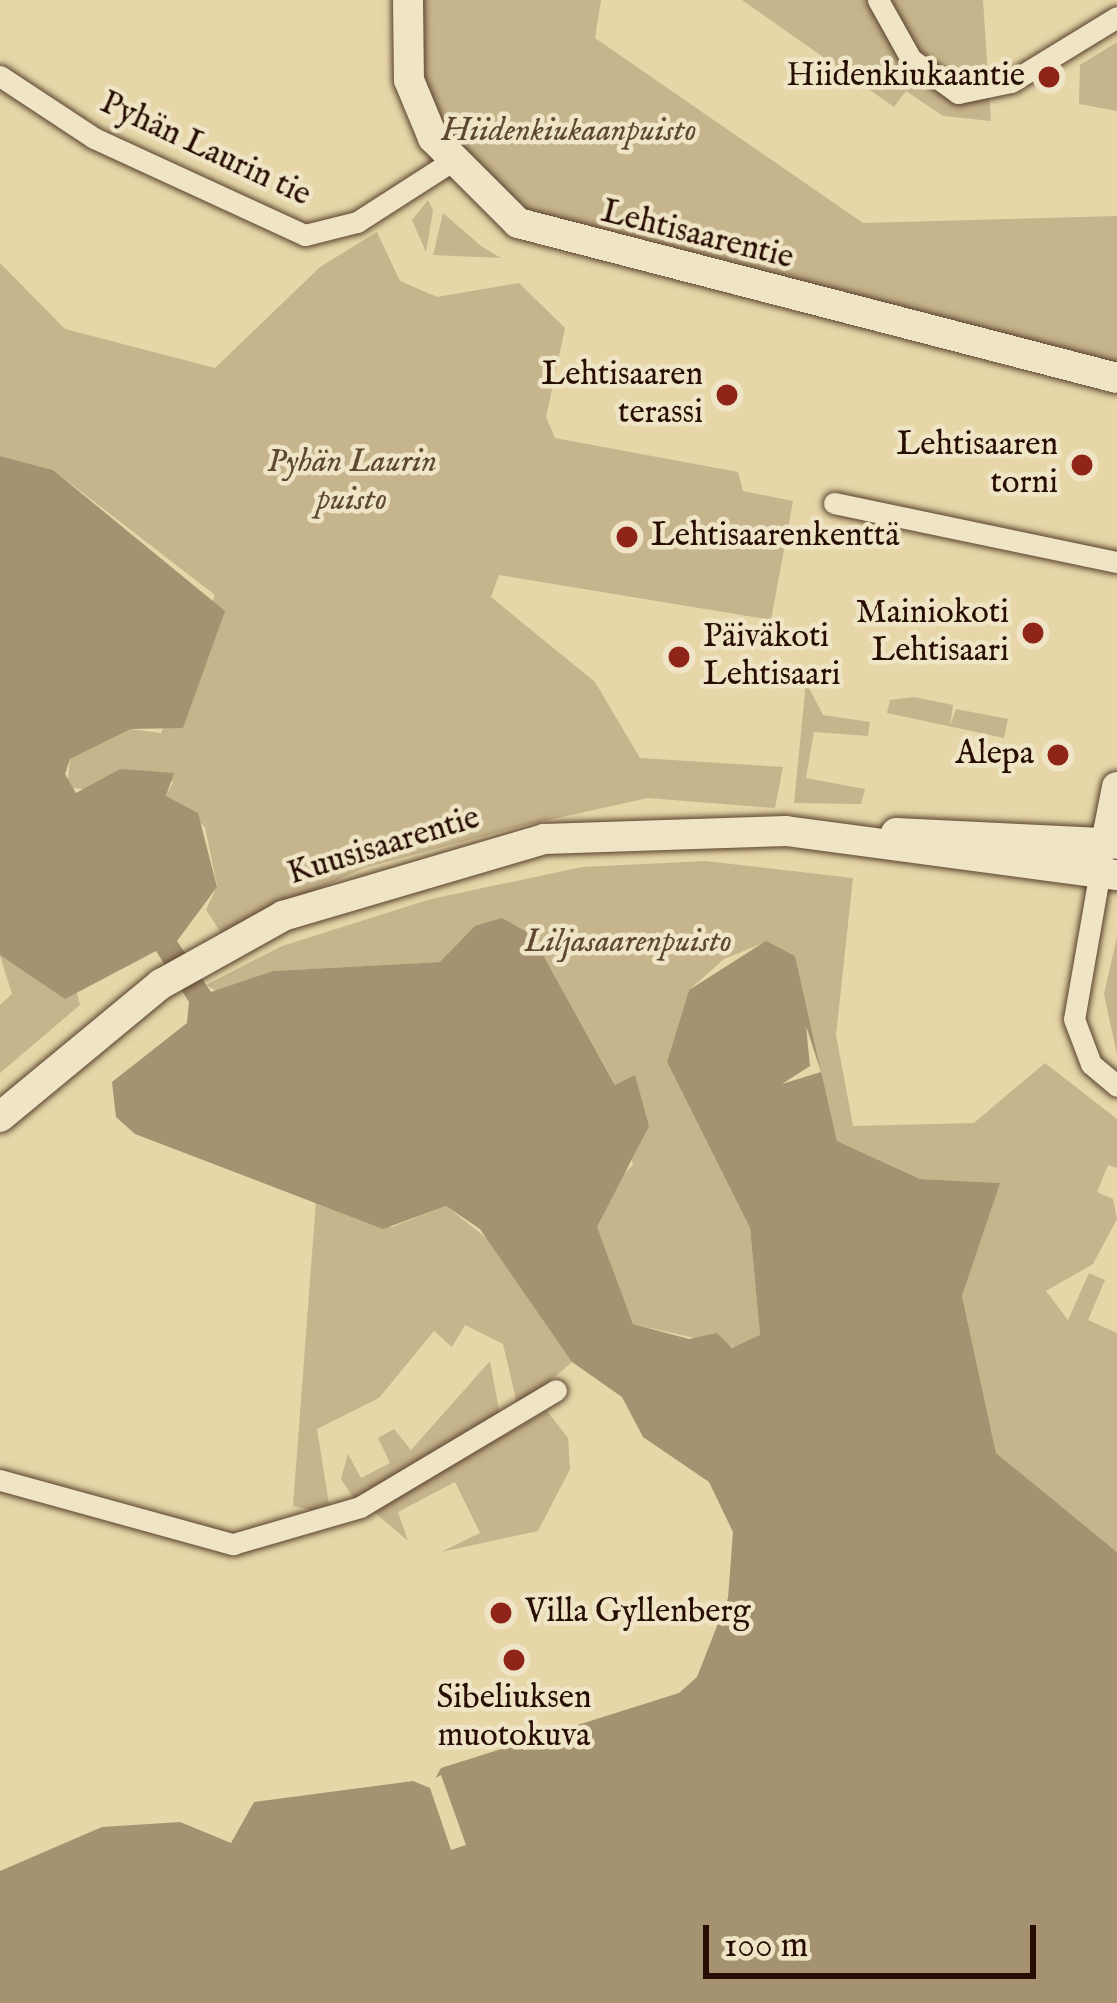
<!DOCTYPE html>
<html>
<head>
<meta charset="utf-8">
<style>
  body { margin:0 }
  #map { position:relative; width:1117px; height:2003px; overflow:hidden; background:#e6d6a8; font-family:"IM FELL English",serif }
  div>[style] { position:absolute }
  .green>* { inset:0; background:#c6b48c }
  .water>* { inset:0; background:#a59270 }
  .pier>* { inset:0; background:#e6d6a8 }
  .roads { filter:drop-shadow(0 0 3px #58402c) drop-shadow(0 0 3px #58402c) }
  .street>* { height:21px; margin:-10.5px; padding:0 10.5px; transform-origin:10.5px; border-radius:10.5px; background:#efe4c6 }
  .secondary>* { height:30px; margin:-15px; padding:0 15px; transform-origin:15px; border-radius:15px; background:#efe4c6 }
  .dots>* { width:33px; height:33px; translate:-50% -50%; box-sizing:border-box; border:6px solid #efe4c6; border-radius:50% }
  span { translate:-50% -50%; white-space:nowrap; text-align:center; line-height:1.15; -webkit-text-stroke:9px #efe4c6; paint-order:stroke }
  .poi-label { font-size:33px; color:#280e02 }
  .right { translate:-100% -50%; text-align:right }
  .left { translate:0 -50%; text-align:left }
  .park-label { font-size:33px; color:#5f4832; font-style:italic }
  .street-label { font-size:33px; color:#280e02 }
  .scale { position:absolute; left:703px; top:1925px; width:333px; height:54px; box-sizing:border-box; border:6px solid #280e02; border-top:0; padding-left:15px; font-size:36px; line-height:42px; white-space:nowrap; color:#280e02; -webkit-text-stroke:9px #efe4c6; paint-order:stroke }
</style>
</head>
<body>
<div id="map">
  <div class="green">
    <div style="clip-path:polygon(421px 0,601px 0,595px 38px,863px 223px,1117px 216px,1117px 365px,512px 206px,458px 159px,420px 81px)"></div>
    <div style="clip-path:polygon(742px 0,983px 0,991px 121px,943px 116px,906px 91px,894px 107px)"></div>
    <div style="clip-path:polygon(1117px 42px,1117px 111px,1079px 104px,1080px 65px)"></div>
    <div style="clip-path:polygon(428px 200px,433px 210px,426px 252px,412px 220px)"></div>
    <div style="clip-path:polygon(443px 213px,481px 246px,501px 258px,433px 255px)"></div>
    <div style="clip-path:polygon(377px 232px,400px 281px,437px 297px,519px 283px,565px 328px,546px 417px,555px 438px,738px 472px,743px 491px,793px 501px,771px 620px,499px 575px,491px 597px,595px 682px,640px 758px,783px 767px,775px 808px,648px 798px,526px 825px,364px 868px,221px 933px,206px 910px,217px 886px,205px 827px,166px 796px,173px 782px,120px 769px,89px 790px,67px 787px,70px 759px,131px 729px,161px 733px,215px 595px,53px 470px,0 456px,0 263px,65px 329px,215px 368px,320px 267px)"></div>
    <div style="clip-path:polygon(806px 682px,823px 715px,870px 722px,868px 736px,814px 732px,806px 778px,865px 789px,861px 804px,794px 803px)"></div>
    <div style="clip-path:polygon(914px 697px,953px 705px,950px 726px,956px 709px,1008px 719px,1004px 738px,887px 713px,890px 700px)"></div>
    <div style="clip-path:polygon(705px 861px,853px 878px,836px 1035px,853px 1126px,974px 1123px,1045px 1063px,1117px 1119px,1117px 1168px,1108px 1165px,1097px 1192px,1113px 1199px,1117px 1219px,1093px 1264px,1046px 1291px,1068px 1320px,1089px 1273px,1105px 1280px,1088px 1320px,1117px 1333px,1117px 1552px,996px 1453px,962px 1296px,999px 1183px,920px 1179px,837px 1141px,795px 956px,766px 942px,724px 959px,689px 990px,667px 1062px,750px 1228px,760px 1335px,743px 1349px,633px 1324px,596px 1227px,611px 1186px,633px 1165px,616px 1086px,532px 935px,440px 962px,274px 971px,223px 995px,206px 985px,282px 946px,431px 899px,582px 867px)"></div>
    <div style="clip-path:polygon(1117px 937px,1117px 1055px,1104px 994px)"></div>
    <div style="clip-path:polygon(13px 946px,75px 985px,80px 1005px,0 1073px,0 1005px,12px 994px,0 956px)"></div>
    <div style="clip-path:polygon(316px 1201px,392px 1227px,446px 1206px,503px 1251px,572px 1362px,518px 1408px,503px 1344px,465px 1325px,452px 1347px,434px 1331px,379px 1398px,317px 1429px,329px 1504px,312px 1510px,293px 1506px)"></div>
    <div style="clip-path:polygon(490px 1361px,500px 1415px,354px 1499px,341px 1479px,348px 1454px,361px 1478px,390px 1463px,378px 1438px,394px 1429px,411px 1450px)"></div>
    <div style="clip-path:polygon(547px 1411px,568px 1438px,570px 1469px,538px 1531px,441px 1552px,480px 1533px,455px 1482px,398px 1512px,408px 1541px,373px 1511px)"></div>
  </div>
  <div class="water">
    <div style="clip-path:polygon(0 456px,53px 470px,225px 611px,183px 728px,131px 729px,70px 759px,65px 774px,76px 793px,120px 769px,174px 773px,166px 796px,198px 813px,217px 887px,177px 941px,211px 992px,273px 971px,440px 962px,475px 926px,502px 918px,532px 935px,615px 1085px,635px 1075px,649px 1126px,597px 1227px,633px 1324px,689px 1339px,717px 1333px,732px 1348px,760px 1335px,750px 1228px,667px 1062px,689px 990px,766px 941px,795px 956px,837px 1141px,920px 1179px,1000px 1183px,962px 1296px,996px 1453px,1117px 1552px,1117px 2003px,0 2003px,0 1871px,102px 1827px,180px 1822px,231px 1843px,254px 1802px,413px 1781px,430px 1788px,441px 1768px,679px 1693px,697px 1677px,728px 1598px,733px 1532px,709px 1482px,643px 1437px,622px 1397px,572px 1362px,480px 1229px,446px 1206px,383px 1229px,135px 1134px,116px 1117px,112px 1082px,187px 1023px,189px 1002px,156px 951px,65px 999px,0 955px)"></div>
  </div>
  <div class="pier">
    <div style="clip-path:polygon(806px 1026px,821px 1072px,782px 1084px,810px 1066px)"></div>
    <div style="clip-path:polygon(441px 1775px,466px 1845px,451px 1850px,428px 1782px)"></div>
  </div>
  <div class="roads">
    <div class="street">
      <div style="left:878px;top:0;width:68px;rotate:60.8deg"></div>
      <div style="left:911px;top:59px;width:58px;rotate:35.9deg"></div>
      <div style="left:958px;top:93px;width:54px;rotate:-11.7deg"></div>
      <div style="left:1011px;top:82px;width:124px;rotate:-31.5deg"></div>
      <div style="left:0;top:76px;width:113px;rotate:33.4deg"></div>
      <div style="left:94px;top:138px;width:232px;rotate:24.7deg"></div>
      <div style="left:305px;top:235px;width:54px;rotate:-14deg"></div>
      <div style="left:357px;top:222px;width:109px;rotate:-32.7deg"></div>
      <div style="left:834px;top:503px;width:289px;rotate:11.8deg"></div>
      <div style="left:1102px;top:859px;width:162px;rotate:99.9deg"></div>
      <div style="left:1074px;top:1019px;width:48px;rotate:69.3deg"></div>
      <div style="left:1091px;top:1064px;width:34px;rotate:40deg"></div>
      <div style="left:0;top:1480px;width:242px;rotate:15.4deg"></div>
      <div style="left:233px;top:1544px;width:132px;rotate:-16.2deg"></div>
      <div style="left:360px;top:1507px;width:228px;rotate:-30.8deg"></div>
    </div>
    <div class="secondary">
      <div style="left:408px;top:0;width:80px;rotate:89.3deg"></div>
      <div style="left:409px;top:80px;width:63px;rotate:67.5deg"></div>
      <div style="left:433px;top:138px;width:120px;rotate:45deg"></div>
      <div style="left:518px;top:223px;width:619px;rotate:14.51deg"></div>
      <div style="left:896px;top:833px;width:221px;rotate:2.8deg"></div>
      <div style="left:1106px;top:843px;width:57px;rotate:-78.9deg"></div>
      <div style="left:0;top:1117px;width:209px;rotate:-39.6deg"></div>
      <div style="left:161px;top:984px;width:140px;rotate:-29.1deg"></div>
      <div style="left:283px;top:916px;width:272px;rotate:-16.4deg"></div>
      <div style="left:544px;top:839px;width:242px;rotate:-1.9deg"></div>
      <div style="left:786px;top:831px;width:334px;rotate:7.6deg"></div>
    </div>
  </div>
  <div class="dots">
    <div style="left:1049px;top:77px;background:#8f2418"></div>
    <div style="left:727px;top:395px;background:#8f2418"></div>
    <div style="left:1082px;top:465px;background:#8f2418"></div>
    <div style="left:627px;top:537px;background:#8f2418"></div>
    <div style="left:1033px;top:633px;background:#8f2418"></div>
    <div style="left:679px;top:657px;background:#8f2418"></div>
    <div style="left:1058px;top:755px;background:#8f2418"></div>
    <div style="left:501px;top:1613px;background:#8f2418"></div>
    <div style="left:514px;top:1660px;background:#8f2418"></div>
  </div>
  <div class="poi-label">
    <span class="right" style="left:1025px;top:77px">Hiidenkiukaantie</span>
    <span class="right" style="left:703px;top:395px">Lehtisaaren<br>terassi</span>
    <span class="right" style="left:1058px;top:465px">Lehtisaaren<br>torni</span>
    <span class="left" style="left:651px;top:537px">Lehtisaarenkenttä</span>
    <span class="right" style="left:1009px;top:633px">Mainiokoti<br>Lehtisaari</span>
    <span class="left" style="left:703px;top:657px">Päiväkoti<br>Lehtisaari</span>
    <span class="right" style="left:1034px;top:755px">Alepa</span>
    <span class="left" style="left:525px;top:1613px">Villa Gyllenberg</span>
    <span style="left:514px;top:1718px">Sibeliuksen<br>muotokuva</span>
  </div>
  <div class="park-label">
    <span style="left:569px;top:132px">Hiidenkiukaanpuisto</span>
    <span style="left:352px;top:482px">Pyhän Laurin<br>puisto</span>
    <span style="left:628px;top:943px">Liljasaarenpuisto</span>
  </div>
  <div class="street-label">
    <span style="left:205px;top:150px;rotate:25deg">Pyhän Laurin tie</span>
    <span style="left:697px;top:236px;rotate:14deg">Lehtisaarentie</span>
    <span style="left:384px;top:847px;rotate:-17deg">Kuusisaarentie</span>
  </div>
  <div class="scale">100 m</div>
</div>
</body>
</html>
